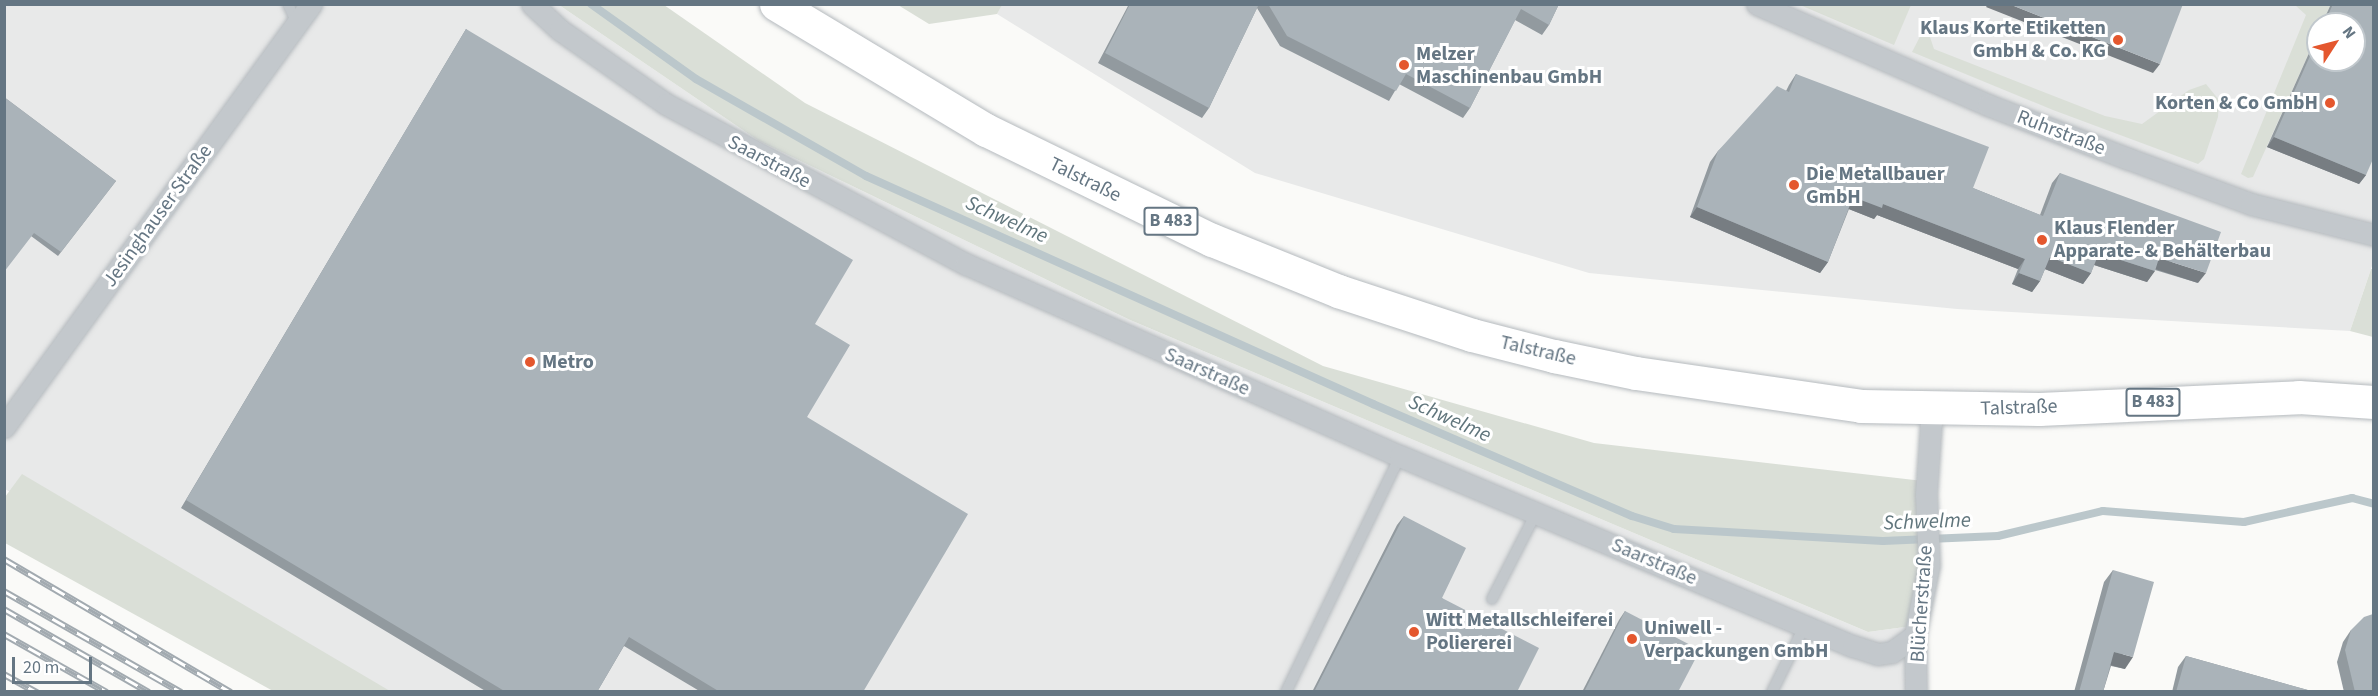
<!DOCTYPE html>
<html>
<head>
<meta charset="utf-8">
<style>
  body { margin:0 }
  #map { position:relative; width:2378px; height:696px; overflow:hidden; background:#fafaf8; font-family:"Source Sans 3",sans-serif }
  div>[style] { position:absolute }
  .built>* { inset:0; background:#e8e9e9 }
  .green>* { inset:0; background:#dadfd7 }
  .stream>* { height:8px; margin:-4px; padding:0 4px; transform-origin:4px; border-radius:4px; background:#bbc7cb }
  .roads { filter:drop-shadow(0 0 2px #b5babe) drop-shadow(0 0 2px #b5babe) }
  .service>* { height:10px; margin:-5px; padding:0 5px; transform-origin:5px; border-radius:5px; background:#c3c8cc }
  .minor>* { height:21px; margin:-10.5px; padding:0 10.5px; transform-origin:10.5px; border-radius:10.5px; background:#c3c8cc }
  .primary>* { height:33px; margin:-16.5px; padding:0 16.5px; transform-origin:16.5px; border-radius:16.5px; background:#fff }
  .rail>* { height:7px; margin-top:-3.5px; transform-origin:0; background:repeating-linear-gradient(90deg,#fff 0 14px,#a2aab0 0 28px); box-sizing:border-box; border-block:2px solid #a2aab0 }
  .wall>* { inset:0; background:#929a9f }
  .shaded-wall>* { inset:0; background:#777d82 }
  .building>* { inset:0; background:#aab3b9 }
  .dots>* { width:16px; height:16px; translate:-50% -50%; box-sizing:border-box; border:3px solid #fff; border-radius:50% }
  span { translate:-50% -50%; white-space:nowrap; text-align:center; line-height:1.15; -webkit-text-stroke:6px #fff; paint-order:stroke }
  .shield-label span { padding:2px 4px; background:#fff; border:2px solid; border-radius:4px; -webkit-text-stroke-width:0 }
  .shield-label { font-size:18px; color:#657683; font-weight:700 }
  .poi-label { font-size:20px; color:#657683; font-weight:700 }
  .right { translate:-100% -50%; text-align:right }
  .left { translate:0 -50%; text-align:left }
  .street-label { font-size:20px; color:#657683 }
  .water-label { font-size:21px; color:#60757c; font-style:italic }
  .frame { position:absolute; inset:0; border:6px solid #657683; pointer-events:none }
  .north { position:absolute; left:2306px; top:12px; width:60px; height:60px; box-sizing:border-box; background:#fff; border:2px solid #c1c8cd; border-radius:50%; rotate:54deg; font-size:16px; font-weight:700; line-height:24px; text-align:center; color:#657683 }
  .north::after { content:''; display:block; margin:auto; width:21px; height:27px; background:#e4572e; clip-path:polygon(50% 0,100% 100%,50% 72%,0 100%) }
  .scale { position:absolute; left:12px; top:657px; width:80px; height:27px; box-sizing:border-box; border:3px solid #657683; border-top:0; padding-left:8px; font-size:18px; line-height:21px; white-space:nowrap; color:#657683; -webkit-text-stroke:4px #fff; paint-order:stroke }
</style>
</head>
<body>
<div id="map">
  <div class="built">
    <div style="clip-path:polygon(evenodd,1002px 4px,2373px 5px,2373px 263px,2350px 331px,1957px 309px,1589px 273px,1255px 173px,997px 14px,1002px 4px,2318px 24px,2354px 24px,2354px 60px,2318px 60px,2318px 24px)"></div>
    <div style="clip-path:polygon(5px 5px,559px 5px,759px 141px,1130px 320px,1868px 632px,1927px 624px,1926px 691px,322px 691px,292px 660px,5px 489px)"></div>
  </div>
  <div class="green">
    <div style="clip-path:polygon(559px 5px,664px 5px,805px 103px,1323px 366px,1594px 443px,1923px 481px,1927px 624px,1868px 632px,1130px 320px,759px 141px)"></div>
    <div style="clip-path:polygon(898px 5px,1002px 4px,1002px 5px,997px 14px,929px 24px)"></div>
    <div style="clip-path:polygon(1800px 5px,1911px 5px,1894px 45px)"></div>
    <div style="clip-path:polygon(2295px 5px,2331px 5px,2322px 24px,2318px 24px,2318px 33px,2253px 177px,2248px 178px,2241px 174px,2306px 15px)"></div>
    <div style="clip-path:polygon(1926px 25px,1934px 49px,2105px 116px,2142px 124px,2189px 90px,2206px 84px,2219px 100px,2218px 117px,2204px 159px,2198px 164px,2053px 110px,1912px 52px)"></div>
    <div style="clip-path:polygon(2371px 269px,2374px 269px,2373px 337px,2350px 331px)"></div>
    <div style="clip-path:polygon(22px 474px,390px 691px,273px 691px,5px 543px,5px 497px)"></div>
  </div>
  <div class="stream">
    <div style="left:591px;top:4px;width:129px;rotate:35.5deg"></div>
    <div style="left:696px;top:79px;width:196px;rotate:29.7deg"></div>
    <div style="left:866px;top:176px;width:556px;rotate:24.21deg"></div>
    <div style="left:1373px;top:404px;width:282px;rotate:23.4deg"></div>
    <div style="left:1632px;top:516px;width:44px;rotate:17.2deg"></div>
    <div style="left:1674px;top:529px;width:209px;rotate:3.3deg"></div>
    <div style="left:1883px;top:541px;width:115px;rotate:-2.5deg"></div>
    <div style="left:1998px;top:536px;width:108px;rotate:-13.4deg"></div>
    <div style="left:2103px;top:511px;width:141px;rotate:4.5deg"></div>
    <div style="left:2244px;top:522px;width:111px;rotate:-12.5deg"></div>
    <div style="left:2352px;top:498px;width:23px;rotate:15deg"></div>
  </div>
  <div class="roads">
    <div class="service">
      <div style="left:288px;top:4px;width:21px;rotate:65deg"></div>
      <div style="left:1492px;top:599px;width:97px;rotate:-62.9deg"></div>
      <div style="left:1286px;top:692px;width:262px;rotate:-64.2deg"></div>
      <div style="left:1772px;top:692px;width:75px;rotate:-63.8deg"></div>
    </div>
    <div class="minor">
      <div style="left:532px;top:4px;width:38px;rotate:43deg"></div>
      <div style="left:560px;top:30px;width:129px;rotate:34.9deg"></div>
      <div style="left:666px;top:104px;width:340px;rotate:28.1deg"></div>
      <div style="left:966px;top:264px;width:475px;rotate:23.9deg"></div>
      <div style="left:1400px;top:456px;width:491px;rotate:22.8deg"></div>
      <div style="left:1853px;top:646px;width:26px;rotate:18deg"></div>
      <div style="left:1878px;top:654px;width:14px;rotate:-8deg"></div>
      <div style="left:1892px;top:652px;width:29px;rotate:-36deg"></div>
      <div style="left:1757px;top:4px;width:252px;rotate:23.6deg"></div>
      <div style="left:1988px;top:105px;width:151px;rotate:21deg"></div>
      <div style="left:2129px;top:159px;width:130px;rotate:20.2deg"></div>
      <div style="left:2251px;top:204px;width:127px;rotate:14.1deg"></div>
      <div style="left:4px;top:427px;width:523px;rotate:-54.03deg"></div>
      <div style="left:1916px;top:692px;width:57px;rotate:-91deg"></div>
      <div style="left:1915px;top:635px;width:71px;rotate:-78.7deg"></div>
      <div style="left:1929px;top:565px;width:71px;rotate:-92.4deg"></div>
      <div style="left:1926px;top:494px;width:85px;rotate:-86deg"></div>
    </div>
    <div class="primary">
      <div style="left:776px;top:4px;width:245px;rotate:31deg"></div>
      <div style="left:986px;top:130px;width:251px;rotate:26deg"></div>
      <div style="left:1212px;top:240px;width:136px;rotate:22deg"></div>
      <div style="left:1338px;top:291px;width:141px;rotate:18.2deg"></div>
      <div style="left:1472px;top:335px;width:85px;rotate:14.4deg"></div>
      <div style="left:1554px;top:356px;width:84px;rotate:11.7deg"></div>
      <div style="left:1636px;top:373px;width:227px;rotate:8.3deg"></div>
      <div style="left:1861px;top:406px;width:178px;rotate:1deg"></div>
      <div style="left:2039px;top:409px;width:260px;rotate:-2.6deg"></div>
      <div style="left:2299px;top:397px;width:75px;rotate:3.8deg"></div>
    </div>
  </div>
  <div class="rail">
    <div style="left:4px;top:559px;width:263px;rotate:30.4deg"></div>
    <div style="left:4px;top:591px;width:204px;rotate:29.7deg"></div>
    <div style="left:4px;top:609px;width:167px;rotate:29.8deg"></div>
    <div style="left:4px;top:634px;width:118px;rotate:29.4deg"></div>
    <div style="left:4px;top:674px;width:38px;rotate:29deg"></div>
  </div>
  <div class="wall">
    <div style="clip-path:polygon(1129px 4px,1559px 4px,1549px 25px,1542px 35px,1515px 20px,1470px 108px,1463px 118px,1399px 84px,1389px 101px,1280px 46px,1257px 8px,1209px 108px,1202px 118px,1098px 63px)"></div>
    <div style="clip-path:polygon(2331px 4px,2373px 4px,2366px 175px,2359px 184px,2267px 147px,2318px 33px,2318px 60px,2354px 24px,2322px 24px)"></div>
    <div style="clip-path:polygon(466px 29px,815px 324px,807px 417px,863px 692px,701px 692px,624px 646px,597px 692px,487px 692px,181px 508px)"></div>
    <div style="clip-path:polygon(1796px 74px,1973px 188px,2040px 215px,2052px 183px,2060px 173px,2198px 283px,2155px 270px,2147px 282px,2094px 265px,2091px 273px,2083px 284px,2045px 269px,2040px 281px,2032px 292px,2012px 284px,2018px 269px,1877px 215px,1874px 219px,1849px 209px,1828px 262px,1820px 273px,1690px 217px,1710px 162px,1718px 151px,1786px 91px,1789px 85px)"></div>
    <div style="clip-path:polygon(4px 97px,116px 181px,58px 256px,31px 236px)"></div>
    <div style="clip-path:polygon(1404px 516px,1442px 598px,1517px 692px,1312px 692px,1397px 525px)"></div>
    <div style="clip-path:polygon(2113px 570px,2125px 669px,2111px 666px,2103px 692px,2074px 692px,2104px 582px)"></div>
    <div style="clip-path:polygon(1625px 611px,1678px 692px,1582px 692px,1619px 620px)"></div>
    <div style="clip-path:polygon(2351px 630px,2373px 692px,2344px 692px,2337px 662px,2343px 642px)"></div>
    <div style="clip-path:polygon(2186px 656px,2315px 692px,2172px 692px,2178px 667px)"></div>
  </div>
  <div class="shaded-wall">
    <div style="clip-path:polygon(1988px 4px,2009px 4px,2160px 64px,2153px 73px,1986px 7px)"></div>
    <div style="clip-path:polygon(2274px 137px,2366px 175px,2359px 184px,2267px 147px)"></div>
    <div style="clip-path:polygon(1853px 197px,1883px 204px,2025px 259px,2018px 269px,1877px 215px,1874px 219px,1846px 208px)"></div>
    <div style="clip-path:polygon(1697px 207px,1828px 262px,1820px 273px,1690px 217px)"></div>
    <div style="clip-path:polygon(2099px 253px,2155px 271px,2147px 282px,2091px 264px)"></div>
    <div style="clip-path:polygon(2050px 257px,2091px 273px,2083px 284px,2042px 268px)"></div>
    <div style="clip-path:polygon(2159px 258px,2206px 273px,2198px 283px,2152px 268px)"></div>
    <div style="clip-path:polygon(2019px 273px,2040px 281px,2032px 292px,2012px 284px)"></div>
    <div style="clip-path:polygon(2114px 652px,2133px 657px,2125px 669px,2106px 664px)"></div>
  </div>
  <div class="building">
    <div style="clip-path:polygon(1130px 4px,1259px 4px,1209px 108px,1105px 53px)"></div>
    <div style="clip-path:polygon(1268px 4px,1559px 4px,1549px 25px,1521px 9px,1470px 108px,1406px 74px,1396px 91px,1287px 36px)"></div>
    <div style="clip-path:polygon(2009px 4px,2183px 4px,2160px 64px)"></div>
    <div style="clip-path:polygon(2333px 4px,2373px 4px,2373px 159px,2366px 175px,2274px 137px,2318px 38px,2318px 60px,2354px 60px,2354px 24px,2324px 24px)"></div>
    <div style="clip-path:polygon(466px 29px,853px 260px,815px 324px,850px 345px,807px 417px,968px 514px,863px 692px,720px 692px,629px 637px,597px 692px,506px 692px,186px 500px)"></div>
    <div style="clip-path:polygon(1796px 74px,1989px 147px,1973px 188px,2043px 216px,2060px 173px,2221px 232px,2206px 273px,2159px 258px,2155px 271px,2099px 253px,2091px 273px,2050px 257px,2040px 281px,2019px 273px,2025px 259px,1883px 204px,1882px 208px,1853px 197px,1828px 262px,1697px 207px,1718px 151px,1777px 86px,1789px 92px)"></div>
    <div style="clip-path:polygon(4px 97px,116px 181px,61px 252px,34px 233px,4px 272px)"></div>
    <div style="clip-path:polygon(1404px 516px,1466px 548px,1442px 598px,1539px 648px,1517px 692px,1314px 692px)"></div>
    <div style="clip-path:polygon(2113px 570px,2154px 582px,2133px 657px,2114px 652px,2103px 692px,2079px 692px)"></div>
    <div style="clip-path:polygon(1625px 611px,1700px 650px,1678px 692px,1584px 692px)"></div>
    <div style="clip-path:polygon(2373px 614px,2373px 692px,2355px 692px,2345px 650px,2351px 630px,2364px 617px)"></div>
    <div style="clip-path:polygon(2186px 656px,2315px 692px,2176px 692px)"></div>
  </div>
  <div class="dots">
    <div style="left:2118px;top:40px;background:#e4572e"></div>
    <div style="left:1404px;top:65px;background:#e4572e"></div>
    <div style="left:2330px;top:103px;background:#e4572e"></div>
    <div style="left:1794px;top:185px;background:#e4572e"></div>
    <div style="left:2042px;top:240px;background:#e4572e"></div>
    <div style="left:530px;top:362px;background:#e4572e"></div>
    <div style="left:1414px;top:632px;background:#e4572e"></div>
    <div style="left:1632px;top:639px;background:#e4572e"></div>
  </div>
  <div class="shield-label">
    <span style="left:1171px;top:221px">B 483</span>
    <span style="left:2153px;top:402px">B 483</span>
  </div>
  <div class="poi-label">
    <span class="right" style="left:2106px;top:40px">Klaus Korte Etiketten<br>GmbH &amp; Co. KG</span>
    <span class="left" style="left:1416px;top:66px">Melzer<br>Maschinenbau GmbH</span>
    <span class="right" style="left:2318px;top:103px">Korten &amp; Co GmbH</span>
    <span class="left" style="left:1806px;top:186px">Die Metallbauer<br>GmbH</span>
    <span class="left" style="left:2054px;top:240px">Klaus Flender<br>Apparate- &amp; Behälterbau</span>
    <span class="left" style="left:542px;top:362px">Metro</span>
    <span class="left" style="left:1426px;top:632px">Witt Metallschleiferei<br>Poliererei</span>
    <span class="left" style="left:1644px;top:640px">Uniwell -<br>Verpackungen GmbH</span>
  </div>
  <div class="street-label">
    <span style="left:2061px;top:133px;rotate:21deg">Ruhrstraße</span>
    <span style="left:769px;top:162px;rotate:28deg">Saarstraße</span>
    <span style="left:1085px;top:180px;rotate:26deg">Talstraße</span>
    <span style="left:158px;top:216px;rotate:-54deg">Jesinghauser Straße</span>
    <span style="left:1538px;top:351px;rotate:13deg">Talstraße</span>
    <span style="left:1207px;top:372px;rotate:24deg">Saarstraße</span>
    <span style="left:2019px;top:408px;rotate:-2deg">Talstraße</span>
    <span style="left:1654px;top:562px;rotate:23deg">Saarstraße</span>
    <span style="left:1922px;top:604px;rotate:-86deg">Blücherstraße</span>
  </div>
  <div class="water-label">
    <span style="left:1007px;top:219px;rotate:24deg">Schwelme</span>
    <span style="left:1450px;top:418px;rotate:24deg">Schwelme</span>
    <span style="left:1927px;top:521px;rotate:-2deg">Schwelme</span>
  </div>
  <div class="frame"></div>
  <div class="north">N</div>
  <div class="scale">20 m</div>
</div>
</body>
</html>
